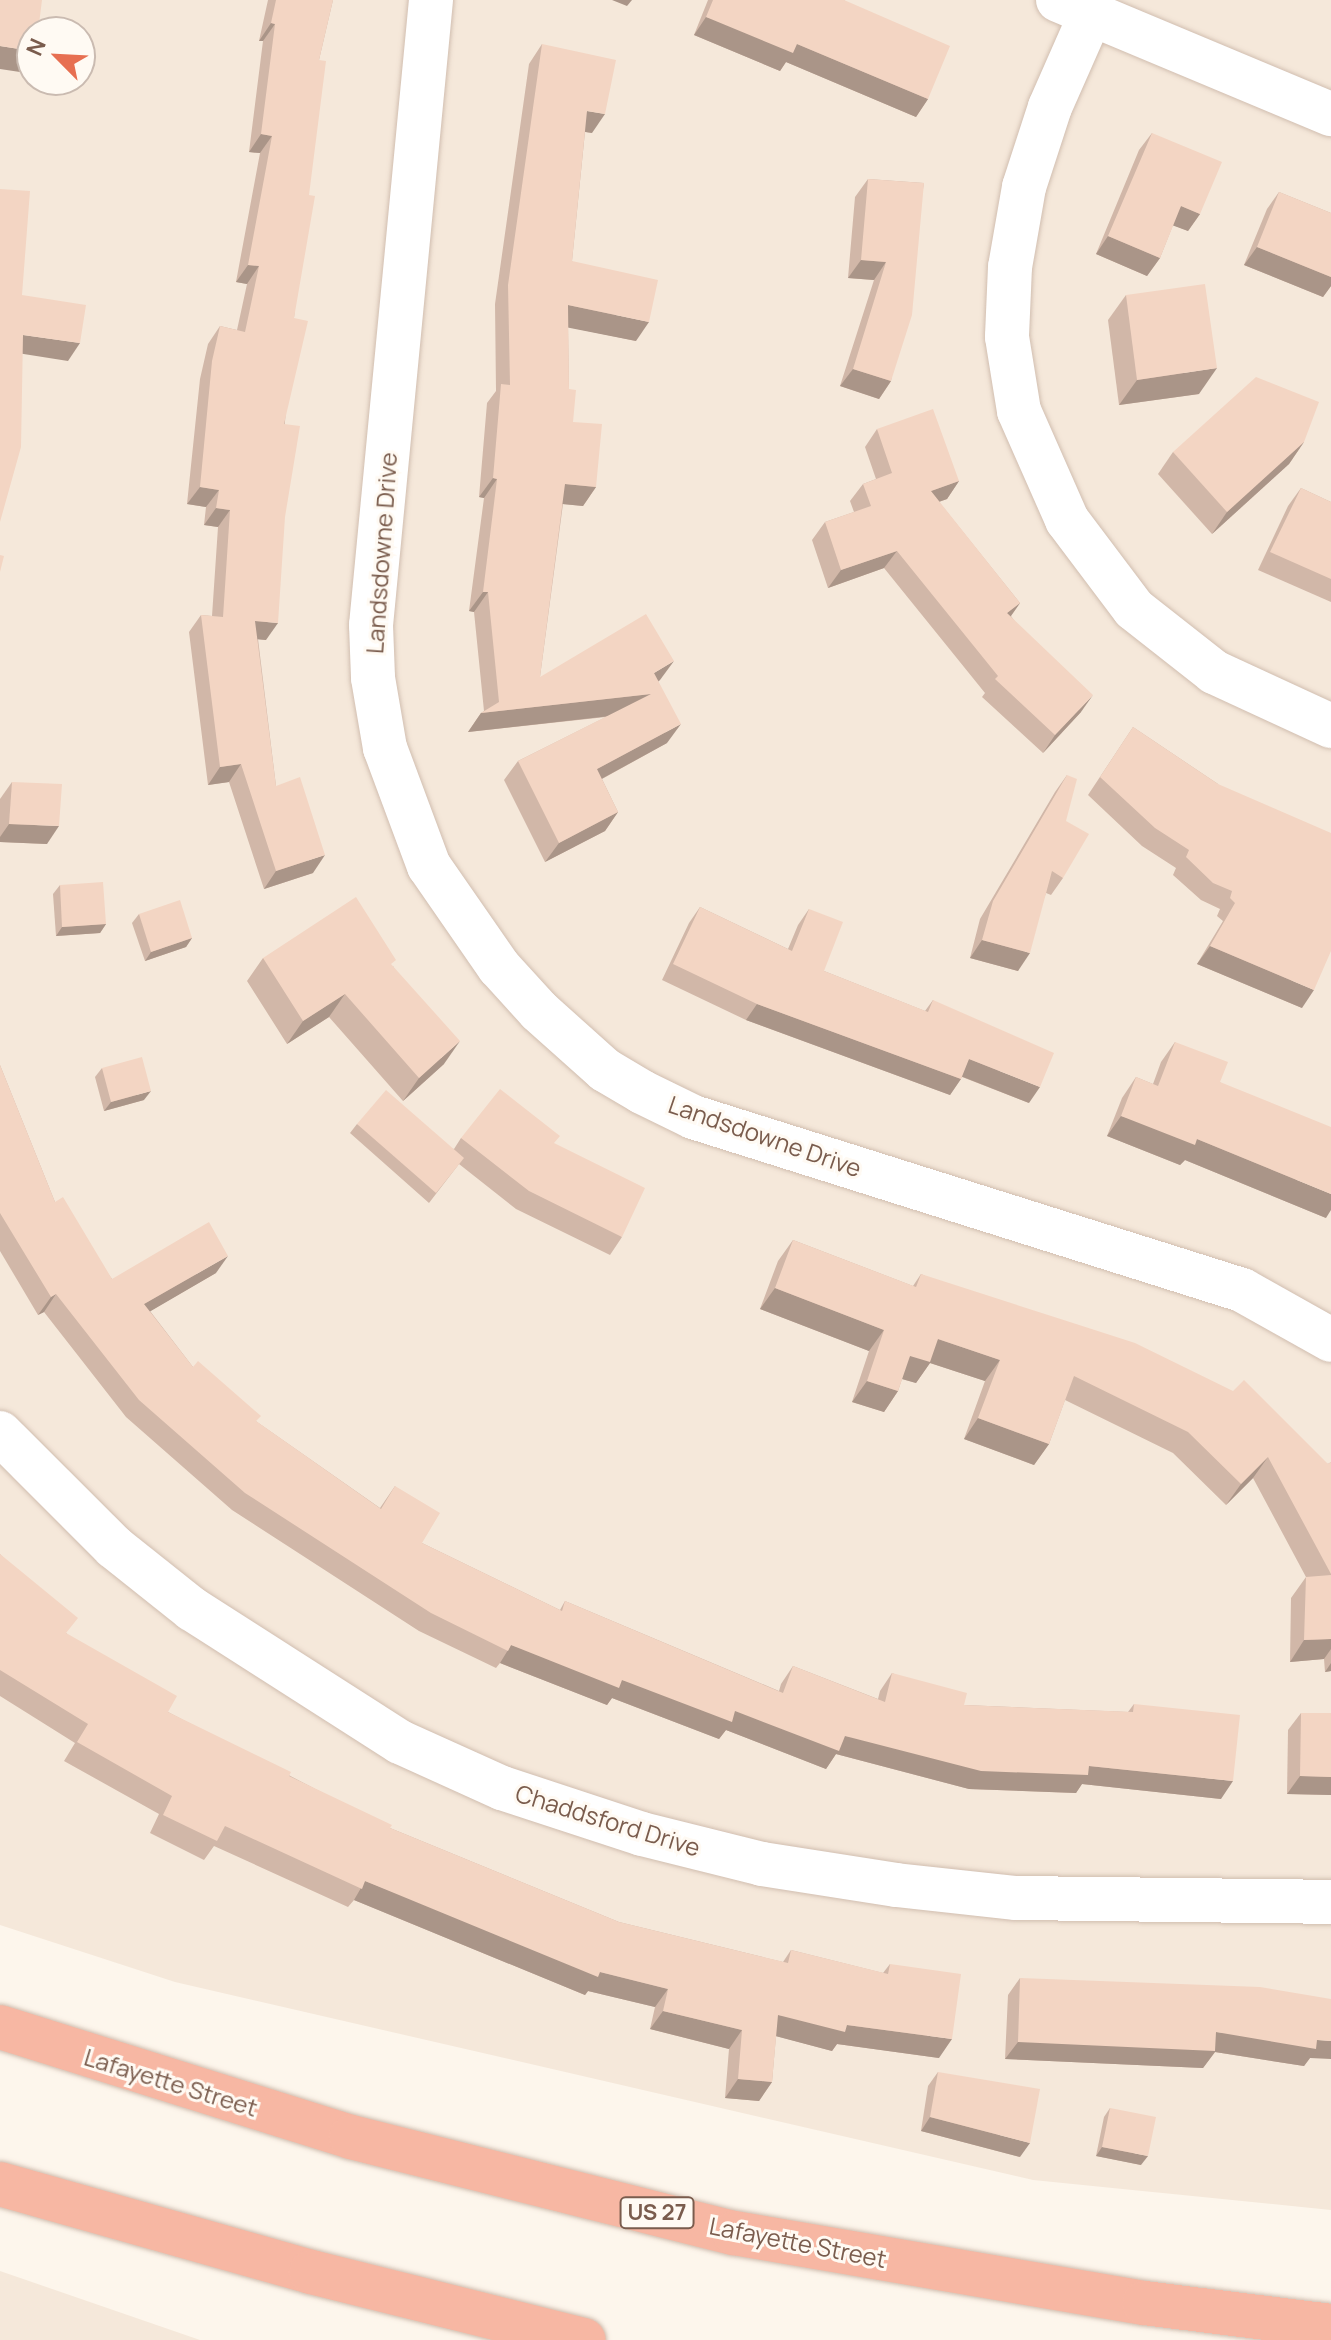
<!DOCTYPE html>
<html>
<head>
<meta charset="utf-8">
<style>
  body { margin:0 }
  #map { position:relative; width:1331px; height:2340px; overflow:hidden; background:#fdf6ec; font-family:Manrope,sans-serif }
  div>[style] { position:absolute }
  .residential>* { inset:0; background:#f5e8da }
  .roads { filter:drop-shadow(0 0 2px #d1beb0) drop-shadow(0 0 2px #d1beb0) }
  .minor>* { height:44px; margin:-22px; padding:0 22px; transform-origin:22px; border-radius:22px; background:#fff }
  .highway>* { height:44px; margin:-22px; padding:0 22px; transform-origin:22px; border-radius:22px; background:#f7b7a3 }
  .wall>* { inset:0; background:#d1b7a8 }
  .shaded-wall>* { inset:0; background:#aa9588 }
  .building>* { inset:0; background:#f3d5c3 }
  span { translate:-50% -50%; white-space:nowrap; text-align:center; line-height:1.15; -webkit-text-stroke:6px #fffaf3; paint-order:stroke }
  .shield-label span { padding:2px 6px; background:#fffaf3; border:2px solid; border-radius:6px; -webkit-text-stroke-width:0 }
  .shield-label { font-size:22px; color:#7a5c4d; font-weight:700 }
  .street-label { font-size:24px; color:#7a5c4d }
  .north { position:absolute; left:16px; top:16px; width:80px; height:80px; box-sizing:border-box; background:#fffaf3; border:2px solid #cabbb1; border-radius:50%; rotate:294deg; font-size:22px; font-weight:700; line-height:32px; text-align:center; color:#7a5c4d }
  .north::after { content:''; display:block; margin:auto; width:28px; height:36px; background:#e76f51; clip-path:polygon(50% 0,100% 100%,50% 72%,0 100%) }
</style>
</head>
<body>
<div id="map">
  <div class="residential">
    <div style="clip-path:polygon(evenodd,0 0,1331px 0,1331px 2210px,1033px 2180px,175px 1982px,0 1925px,0 0,32px 32px,80px 32px,80px 80px,32px 80px,32px 32px)"></div>
    <div style="clip-path:polygon(0 2271px,200px 2340px,0 2340px)"></div>
  </div>
  <div class="roads">
    <div class="minor">
      <div style="left:431px;top:0;width:628px;rotate:95.48deg"></div>
      <div style="left:371px;top:625px;width:53px;rotate:87.8deg"></div>
      <div style="left:373px;top:678px;width:71px;rotate:80.3deg"></div>
      <div style="left:385px;top:748px;width:126px;rotate:69.6deg"></div>
      <div style="left:429px;top:866px;width:123px;rotate:55.3deg"></div>
      <div style="left:499px;top:967px;width:59px;rotate:47.7deg"></div>
      <div style="left:539px;top:1011px;width:89px;rotate:41.8deg"></div>
      <div style="left:605px;top:1070px;width:43px;rotate:30.7deg"></div>
      <div style="left:642px;top:1092px;width:57px;rotate:26.1deg"></div>
      <div style="left:693px;top:1117px;width:576px;rotate:17.49deg"></div>
      <div style="left:1242px;top:1290px;width:102px;rotate:29.3deg"></div>
      <div style="left:1058px;top:0;width:296px;rotate:22.7deg"></div>
      <div style="left:1091px;top:14px;width:102px;rotate:113.8deg"></div>
      <div style="left:1050px;top:107px;width:84px;rotate:108deg"></div>
      <div style="left:1024px;top:187px;width:81px;rotate:99.9deg"></div>
      <div style="left:1010px;top:267px;width:70px;rotate:92.5deg"></div>
      <div style="left:1007px;top:337px;width:75px;rotate:80.8deg"></div>
      <div style="left:1019px;top:411px;width:119px;rotate:66.2deg"></div>
      <div style="left:1067px;top:520px;width:111px;rotate:53deg"></div>
      <div style="left:1134px;top:609px;width:102px;rotate:38.2deg"></div>
      <div style="left:1214px;top:672px;width:129px;rotate:24.8deg"></div>
      <div style="left:0;top:1433px;width:161px;rotate:45deg"></div>
      <div style="left:114px;top:1547px;width:100px;rotate:38.5deg"></div>
      <div style="left:192px;top:1609px;width:247px;rotate:32.6deg"></div>
      <div style="left:400px;top:1742px;width:112px;rotate:24.3deg"></div>
      <div style="left:502px;top:1788px;width:147px;rotate:18.2deg"></div>
      <div style="left:642px;top:1834px;width:124px;rotate:14deg"></div>
      <div style="left:762px;top:1864px;width:136px;rotate:8.9deg"></div>
      <div style="left:896px;top:1885px;width:121px;rotate:6.2deg"></div>
      <div style="left:1016px;top:1898px;width:315px;rotate:0.7deg"></div>
    </div>
    <div class="highway">
      <div style="left:0;top:2027px;width:368px;rotate:17.4deg"></div>
      <div style="left:351px;top:2137px;width:395px;rotate:14.1deg"></div>
      <div style="left:734px;top:2233px;width:416px;rotate:9.7deg"></div>
      <div style="left:1144px;top:2303px;width:188px;rotate:7deg"></div>
      <div style="left:0;top:2184px;width:323px;rotate:15.8deg"></div>
      <div style="left:311px;top:2272px;width:281px;rotate:14deg"></div>
    </div>
  </div>
  <div class="wall">
    <div style="clip-path:polygon(268px 0,333px 0,319px 60px,294px 318px,266px 640px,258px 639px,276px 786px,313px 873px,264px 889px,229px 782px,208px 785px,189px 632px,201px 615px,212px 616px,218px 527px,204px 525px,206px 507px,187px 504px,200px 379px,208px 344px,220px 326px,237px 330px,247px 284px,236px 282px,260px 153px,249px 152px,263px 41px,259px 41px)"></div>
    <div style="clip-path:polygon(708px 0,844px 0,928px 99px,916px 117px,786px 62px,780px 71px,694px 35px)"></div>
    <div style="clip-path:polygon(542px 44px,592px 133px,585px 132px,572px 261px,636px 341px,568px 327px,569px 389px,573px 422px,596px 487px,583px 506px,563px 504px,540px 677px,660px 680px,658px 682px,667px 743px,602px 779px,618px 812px,605px 831px,545px 862px,504px 780px,518px 761px,606px 717px,468px 732px,481px 713px,484px 711px,474px 612px,469px 611px,484px 498px,479px 497px,487px 403px,496px 391px,495px 304px,529px 64px)"></div>
    <div style="clip-path:polygon(1152px 133px,1200px 214px,1188px 231px,1173px 225px,1160px 258px,1147px 276px,1096px 254px,1139px 150px)"></div>
    <div style="clip-path:polygon(868px 179px,924px 183px,891px 381px,879px 399px,840px 386px,874px 280px,848px 278px,855px 197px)"></div>
    <div style="clip-path:polygon(1279px 192px,1331px 213px,1331px 286px,1323px 297px,1244px 265px,1267px 209px)"></div>
    <div style="clip-path:polygon(1126px 295px,1199px 394px,1119px 405px,1108px 320px)"></div>
    <div style="clip-path:polygon(877px 429px,959px 481px,947px 499px,939px 502px,1020px 603px,1011px 616px,1081px 712px,1043px 753px,982px 697px,985px 693px,884px 568px,828px 588px,812px 540px,825px 522px,854px 512px,850px 501px,863px 484px,876px 479px,865px 447px)"></div>
    <div style="clip-path:polygon(1304px 442px,1289px 464px,1212px 534px,1158px 474px,1173px 452px)"></div>
    <div style="clip-path:polygon(1301px 488px,1331px 502px,1331px 602px,1258px 570px,1288px 506px)"></div>
    <div style="clip-path:polygon(1133px 727px,1218px 784px,1302px 1008px,1197px 964px,1223px 921px,1217px 916px,1220px 909px,1201px 900px,1173px 875px,1176px 868px,1142px 846px,1088px 795px)"></div>
    <div style="clip-path:polygon(1067px 775px,1063px 878px,1051px 895px,1046px 893px,1018px 971px,970px 958px,980px 919px,1055px 792px)"></div>
    <div style="clip-path:polygon(12px 782px,47px 844px,0 842px,0 799px)"></div>
    <div style="clip-path:polygon(60px 885px,106px 924px,100px 933px,56px 936px,53px 894px)"></div>
    <div style="clip-path:polygon(700px 907px,788px 949px,798px 925px,809px 909px,824px 971px,925px 1011px,933px 1000px,1029px 1103px,962px 1077px,950px 1095px,746px 1020px,662px 980px,689px 923px)"></div>
    <div style="clip-path:polygon(139px 914px,192px 938px,186px 947px,145px 961px,132px 923px)"></div>
    <div style="clip-path:polygon(263px 958px,393px 966px,444px 1064px,403px 1101px,329px 1017px,287px 1044px,247px 981px)"></div>
    <div style="clip-path:polygon(1175px 1042px,1220px 1082px,1326px 1218px,1185px 1160px,1180px 1165px,1107px 1136px,1122px 1098px,1136px 1077px,1153px 1084px,1161px 1062px)"></div>
    <div style="clip-path:polygon(0 1065px,55px 1202px,112px 1279px,216px 1273px,150px 1311px,193px 1367px,257px 1422px,380px 1508px,395px 1486px,422px 1543px,560px 1610px,565px 1601px,779px 1691px,781px 1684px,793px 1666px,878px 1699px,880px 1691px,892px 1673px,964px 1705px,1128px 1712px,1134px 1704px,1221px 1799px,1082px 1784px,1076px 1793px,969px 1789px,836px 1754px,826px 1769px,726px 1730px,719px 1739px,612px 1698px,607px 1705px,500px 1663px,496px 1668px,419px 1631px,232px 1510px,126px 1417px,44px 1312px,38px 1315px,0 1251px)"></div>
    <div style="clip-path:polygon(102px 1068px,144px 1100px,104px 1111px,95px 1077px)"></div>
    <div style="clip-path:polygon(357px 1124px,454px 1149px,461px 1138px,555px 1144px,622px 1237px,610px 1255px,516px 1209px,459px 1164px,429px 1203px,350px 1133px)"></div>
    <div style="clip-path:polygon(793px 1240px,913px 1286px,921px 1274px,1328px 1464px,1331px 1462px,1331px 1671px,1325px 1672px,1324px 1659px,1290px 1662px,1291px 1598px,1306px 1577px,1253px 1478px,1226px 1505px,1173px 1453px,1065px 1400px,1049px 1444px,1034px 1465px,964px 1439px,985px 1381px,930px 1363px,916px 1383px,902px 1379px,898px 1391px,884px 1412px,852px 1402px,869px 1351px,760px 1309px,778px 1261px)"></div>
    <div style="clip-path:polygon(0 1554px,67px 1634px,168px 1712px,390px 1828px,619px 1922px,783px 1962px,791px 1950px,883px 1973px,890px 1964px,939px 2058px,837px 2044px,832px 2051px,776px 2036px,772px 2082px,759px 2101px,725px 2098px,729px 2049px,650px 2029px,655px 2007px,588px 1991px,585px 1995px,354px 1900px,348px 1907px,214px 1846px,204px 1860px,150px 1833px,159px 1814px,64px 1761px,75px 1743px,0 1696px)"></div>
    <div style="clip-path:polygon(1301px 1713px,1331px 1713px,1331px 1795px,1287px 1794px,1288px 1730px)"></div>
    <div style="clip-path:polygon(1020px 1978px,1310px 2058px,1304px 2066px,1215px 2052px,1203px 2068px,1005px 2059px,1008px 1995px)"></div>
    <div style="clip-path:polygon(938px 2072px,1020px 2157px,921px 2131px,928px 2086px)"></div>
    <div style="clip-path:polygon(1110px 2108px,1141px 2165px,1096px 2156px,1104px 2117px)"></div>
  </div>
  <div class="shaded-wall">
    <div style="clip-path:polygon(612px 0,632px 0,627px 6px)"></div>
    <div style="clip-path:polygon(706px 17px,797px 44px,928px 99px,916px 117px,786px 62px,780px 71px,694px 35px)"></div>
    <div style="clip-path:polygon(271px 23px,275px 24px,263px 41px,259px 41px)"></div>
    <div style="clip-path:polygon(0 46px,32px 51px,32px 55px,20px 72px,0 69px)"></div>
    <div style="clip-path:polygon(587px 111px,605px 114px,592px 133px,574px 130px)"></div>
    <div style="clip-path:polygon(261px 134px,272px 136px,260px 153px,249px 152px)"></div>
    <div style="clip-path:polygon(1181px 206px,1200px 214px,1188px 231px,1169px 224px)"></div>
    <div style="clip-path:polygon(1108px 236px,1160px 258px,1147px 276px,1096px 254px)"></div>
    <div style="clip-path:polygon(1257px 247px,1331px 277px,1331px 286px,1323px 297px,1244px 265px)"></div>
    <div style="clip-path:polygon(861px 260px,886px 262px,874px 280px,848px 278px)"></div>
    <div style="clip-path:polygon(248px 265px,259px 266px,247px 284px,236px 282px)"></div>
    <div style="clip-path:polygon(568px 305px,649px 322px,636px 341px,555px 325px)"></div>
    <div style="clip-path:polygon(23px 335px,80px 343px,68px 361px,11px 352px)"></div>
    <div style="clip-path:polygon(1217px 368px,1199px 394px,1119px 405px,1137px 380px)"></div>
    <div style="clip-path:polygon(853px 369px,891px 381px,879px 399px,840px 386px)"></div>
    <div style="clip-path:polygon(1304px 442px,1289px 464px,1212px 534px,1227px 512px)"></div>
    <div style="clip-path:polygon(493px 478px,497px 479px,484px 498px,479px 497px)"></div>
    <div style="clip-path:polygon(959px 481px,947px 499px,918px 509px,931px 491px)"></div>
    <div style="clip-path:polygon(565px 484px,596px 487px,583px 506px,552px 503px)"></div>
    <div style="clip-path:polygon(200px 487px,219px 490px,206px 507px,187px 504px)"></div>
    <div style="clip-path:polygon(216px 508px,230px 510px,218px 527px,204px 525px)"></div>
    <div style="clip-path:polygon(897px 551px,884px 568px,828px 588px,841px 570px)"></div>
    <div style="clip-path:polygon(483px 592px,488px 592px,474px 612px,469px 611px)"></div>
    <div style="clip-path:polygon(1020px 603px,1008px 620px,1007px 613px)"></div>
    <div style="clip-path:polygon(255px 621px,278px 623px,266px 640px,243px 638px)"></div>
    <div style="clip-path:polygon(674px 661px,660px 680px,640px 692px,654px 673px)"></div>
    <div style="clip-path:polygon(651px 694px,637px 713px,468px 732px,481px 713px)"></div>
    <div style="clip-path:polygon(1093px 695px,1081px 712px,1043px 753px,1055px 735px)"></div>
    <div style="clip-path:polygon(681px 724px,667px 743px,583px 789px,597px 769px)"></div>
    <div style="clip-path:polygon(241px 764px,229px 782px,208px 785px,220px 767px)"></div>
    <div style="clip-path:polygon(618px 812px,605px 831px,545px 862px,559px 843px)"></div>
    <div style="clip-path:polygon(9px 824px,59px 826px,47px 844px,0 842px,0 837px)"></div>
    <div style="clip-path:polygon(325px 855px,313px 873px,264px 889px,276px 871px)"></div>
    <div style="clip-path:polygon(106px 924px,100px 933px,56px 936px,62px 927px)"></div>
    <div style="clip-path:polygon(192px 938px,186px 947px,145px 961px,151px 952px)"></div>
    <div style="clip-path:polygon(982px 940px,1030px 953px,1018px 971px,970px 958px)"></div>
    <div style="clip-path:polygon(1210px 946px,1314px 990px,1302px 1008px,1197px 964px)"></div>
    <div style="clip-path:polygon(345px 994px,329px 1017px,287px 1044px,303px 1021px)"></div>
    <div style="clip-path:polygon(757px 1004px,961px 1079px,950px 1095px,746px 1020px)"></div>
    <div style="clip-path:polygon(460px 1041px,444px 1064px,403px 1101px,419px 1078px)"></div>
    <div style="clip-path:polygon(969px 1059px,1040px 1087px,1029px 1103px,958px 1075px)"></div>
    <div style="clip-path:polygon(151px 1091px,144px 1100px,104px 1111px,111px 1102px)"></div>
    <div style="clip-path:polygon(1121px 1116px,1197px 1139px,1331px 1194px,1331px 1210px,1326px 1218px,1185px 1160px,1180px 1165px,1107px 1136px)"></div>
    <div style="clip-path:polygon(228px 1256px,216px 1273px,132px 1322px,144px 1304px)"></div>
    <div style="clip-path:polygon(775px 1288px,884px 1330px,869px 1351px,760px 1309px)"></div>
    <div style="clip-path:polygon(56px 1294px,44px 1312px,38px 1315px,51px 1297px)"></div>
    <div style="clip-path:polygon(938px 1339px,1000px 1360px,985px 1381px,930px 1363px,916px 1383px,895px 1377px,910px 1356px)"></div>
    <div style="clip-path:polygon(867px 1381px,898px 1391px,884px 1412px,852px 1402px)"></div>
    <div style="clip-path:polygon(978px 1418px,1049px 1444px,1034px 1465px,964px 1439px)"></div>
    <div style="clip-path:polygon(1268px 1457px,1253px 1478px,1226px 1505px,1241px 1484px)"></div>
    <div style="clip-path:polygon(1331px 1639px,1331px 1649px,1324px 1659px,1290px 1662px,1304px 1640px)"></div>
    <div style="clip-path:polygon(511px 1645px,622px 1680px,845px 1736px,1089px 1766px,1233px 1781px,1221px 1799px,1082px 1784px,1076px 1793px,969px 1789px,836px 1754px,826px 1769px,726px 1730px,719px 1739px,612px 1698px,607px 1705px,500px 1663px)"></div>
    <div style="clip-path:polygon(1331px 1663px,1331px 1671px,1325px 1672px)"></div>
    <div style="clip-path:polygon(1300px 1776px,1331px 1777px,1331px 1795px,1287px 1794px)"></div>
    <div style="clip-path:polygon(365px 1881px,600px 1972px,668px 1989px,655px 2007px,588px 1991px,585px 1995px,354px 1900px)"></div>
    <div style="clip-path:polygon(663px 2011px,742px 2030px,729px 2049px,650px 2029px)"></div>
    <div style="clip-path:polygon(778px 2015px,847px 2025px,952px 2039px,939px 2058px,837px 2044px,832px 2051px,764px 2033px)"></div>
    <div style="clip-path:polygon(1216px 2032px,1331px 2041px,1331px 2059px,1310px 2058px,1304px 2066px,1215px 2052px,1203px 2068px,1005px 2059px,1018px 2042px)"></div>
    <div style="clip-path:polygon(738px 2079px,772px 2082px,759px 2101px,725px 2098px)"></div>
    <div style="clip-path:polygon(930px 2117px,1030px 2143px,1020px 2157px,921px 2131px)"></div>
    <div style="clip-path:polygon(1102px 2147px,1148px 2156px,1141px 2165px,1096px 2156px)"></div>
  </div>
  <div class="building">
    <div style="clip-path:polygon(0 0,42px 0,38px 32px,32px 32px,32px 51px,0 46px)"></div>
    <div style="clip-path:polygon(276px 0,333px 0,319px 60px,326px 61px,309px 195px,315px 196px,294px 318px,308px 321px,284px 424px,300px 426px,285px 517px,278px 623px,255px 621px,276px 786px,300px 777px,325px 855px,276px 871px,241px 764px,220px 767px,201px 615px,223px 617px,230px 510px,216px 508px,219px 490px,200px 487px,212px 361px,220px 326px,245px 332px,259px 266px,248px 265px,272px 136px,261px 134px,275px 24px,271px 23px)"></div>
    <div style="clip-path:polygon(713px 0,844px 0,950px 46px,928px 99px,797px 44px,793px 53px,706px 17px)"></div>
    <div style="clip-path:polygon(542px 44px,616px 60px,605px 114px,587px 111px,572px 261px,658px 280px,649px 322px,568px 305px,569px 389px,576px 390px,573px 422px,602px 424px,596px 487px,565px 484px,540px 677px,646px 614px,674px 661px,654px 673px,681px 724px,597px 769px,618px 812px,559px 843px,518px 761px,651px 694px,481px 713px,499px 702px,488px 592px,483px 592px,497px 479px,493px 478px,501px 384px,510px 385px,508px 285px)"></div>
    <div style="clip-path:polygon(1152px 133px,1222px 162px,1200px 214px,1181px 206px,1160px 258px,1108px 236px)"></div>
    <div style="clip-path:polygon(868px 179px,924px 183px,912px 315px,891px 381px,853px 369px,886px 262px,861px 260px)"></div>
    <div style="clip-path:polygon(0 189px,30px 191px,22px 295px,86px 305px,80px 343px,23px 335px,21px 447px,0 522px)"></div>
    <div style="clip-path:polygon(1279px 192px,1331px 213px,1331px 277px,1257px 247px)"></div>
    <div style="clip-path:polygon(1205px 284px,1217px 368px,1137px 380px,1126px 295px)"></div>
    <div style="clip-path:polygon(1256px 377px,1319px 402px,1304px 442px,1227px 512px,1173px 452px)"></div>
    <div style="clip-path:polygon(933px 409px,959px 481px,931px 491px,1020px 603px,1007px 613px,1093px 695px,1055px 735px,995px 679px,998px 676px,897px 551px,841px 570px,825px 522px,871px 506px,863px 484px,892px 473px,877px 429px)"></div>
    <div style="clip-path:polygon(1301px 488px,1331px 502px,1331px 579px,1270px 552px)"></div>
    <div style="clip-path:polygon(0 555px,4px 556px,0 572px)"></div>
    <div style="clip-path:polygon(1133px 727px,1218px 784px,1331px 833px,1331px 951px,1314px 990px,1210px 946px,1235px 903px,1230px 898px,1232px 891px,1213px 883px,1186px 857px,1189px 850px,1155px 828px,1100px 777px)"></div>
    <div style="clip-path:polygon(1067px 775px,1077px 779px,1066px 821px,1089px 834px,1063px 878px,1052px 871px,1030px 953px,982px 940px,993px 901px)"></div>
    <div style="clip-path:polygon(12px 782px,62px 784px,59px 826px,9px 824px)"></div>
    <div style="clip-path:polygon(103px 882px,106px 924px,62px 927px,60px 885px)"></div>
    <div style="clip-path:polygon(356px 897px,396px 960px,391px 964px,460px 1041px,419px 1078px,345px 994px,303px 1021px,263px 958px)"></div>
    <div style="clip-path:polygon(180px 900px,192px 938px,151px 952px,139px 914px)"></div>
    <div style="clip-path:polygon(700px 907px,792px 951px,809px 909px,843px 922px,824px 971px,928px 1012px,933px 1000px,1054px 1053px,1040px 1087px,969px 1059px,961px 1079px,757px 1004px,673px 964px)"></div>
    <div style="clip-path:polygon(1175px 1042px,1228px 1062px,1220px 1082px,1331px 1127px,1331px 1194px,1197px 1139px,1195px 1145px,1121px 1116px,1136px 1077px,1158px 1086px)"></div>
    <div style="clip-path:polygon(142px 1057px,151px 1091px,111px 1102px,102px 1068px)"></div>
    <div style="clip-path:polygon(0 1065px,55px 1202px,63px 1197px,112px 1279px,209px 1222px,228px 1256px,144px 1304px,193px 1367px,198px 1361px,261px 1416px,256px 1421px,381px 1509px,395px 1486px,440px 1513px,422px 1543px,562px 1611px,565px 1601px,783px 1693px,793px 1666px,885px 1702px,892px 1673px,967px 1693px,964px 1705px,1133px 1712px,1134px 1704px,1240px 1715px,1233px 1781px,1089px 1766px,1088px 1775px,981px 1771px,845px 1736px,839px 1751px,735px 1711px,732px 1722px,622px 1680px,619px 1688px,511px 1645px,508px 1651px,431px 1613px,245px 1493px,139px 1400px,56px 1294px,51px 1297px,0 1213px)"></div>
    <div style="clip-path:polygon(500px 1089px,560px 1136px,554px 1143px,645px 1188px,622px 1237px,529px 1191px,461px 1138px)"></div>
    <div style="clip-path:polygon(386px 1090px,464px 1158px,436px 1193px,357px 1124px)"></div>
    <div style="clip-path:polygon(793px 1240px,916px 1287px,921px 1274px,1135px 1343px,1233px 1391px,1244px 1380px,1328px 1464px,1331px 1462px,1331px 1574px,1268px 1457px,1241px 1484px,1188px 1432px,1074px 1376px,1049px 1444px,978px 1418px,1000px 1360px,938px 1339px,930px 1362px,910px 1356px,898px 1391px,867px 1381px,884px 1330px,775px 1288px)"></div>
    <div style="clip-path:polygon(0 1554px,78px 1618px,66px 1633px,177px 1696px,168px 1712px,291px 1772px,289px 1776px,392px 1825px,390px 1828px,619px 1922px,788px 1963px,791px 1950px,888px 1974px,890px 1964px,961px 1974px,952px 2039px,847px 2025px,845px 2032px,778px 2015px,772px 2082px,738px 2079px,742px 2030px,663px 2011px,668px 1989px,600px 1972px,598px 1977px,365px 1881px,362px 1889px,225px 1826px,217px 1841px,163px 1815px,172px 1796px,77px 1742px,88px 1724px,0 1670px)"></div>
    <div style="clip-path:polygon(1331px 1575px,1331px 1639px,1304px 1640px,1306px 1577px)"></div>
    <div style="clip-path:polygon(1301px 1713px,1331px 1713px,1331px 1777px,1300px 1776px)"></div>
    <div style="clip-path:polygon(1020px 1978px,1260px 1987px,1331px 1999px,1331px 2041px,1317px 2040px,1316px 2049px,1216px 2032px,1215px 2051px,1018px 2042px)"></div>
    <div style="clip-path:polygon(938px 2072px,1040px 2089px,1030px 2143px,930px 2117px)"></div>
    <div style="clip-path:polygon(1110px 2108px,1156px 2117px,1148px 2156px,1102px 2147px)"></div>
  </div>
  <div class="shield-label">
    <span style="left:657px;top:2213px">US 27</span>
  </div>
  <div class="street-label">
    <span style="left:381px;top:553px;rotate:-86deg">Landsdowne Drive</span>
    <span style="left:765px;top:1136px;rotate:19deg">Landsdowne Drive</span>
    <span style="left:608px;top:1820px;rotate:17deg">Chaddsford Drive</span>
    <span style="left:171px;top:2082px;rotate:17deg">Lafayette Street</span>
    <span style="left:798px;top:2242px;rotate:11deg">Lafayette Street</span>
  </div>
  <div class="north">N</div>
</div>
</body>
</html>
